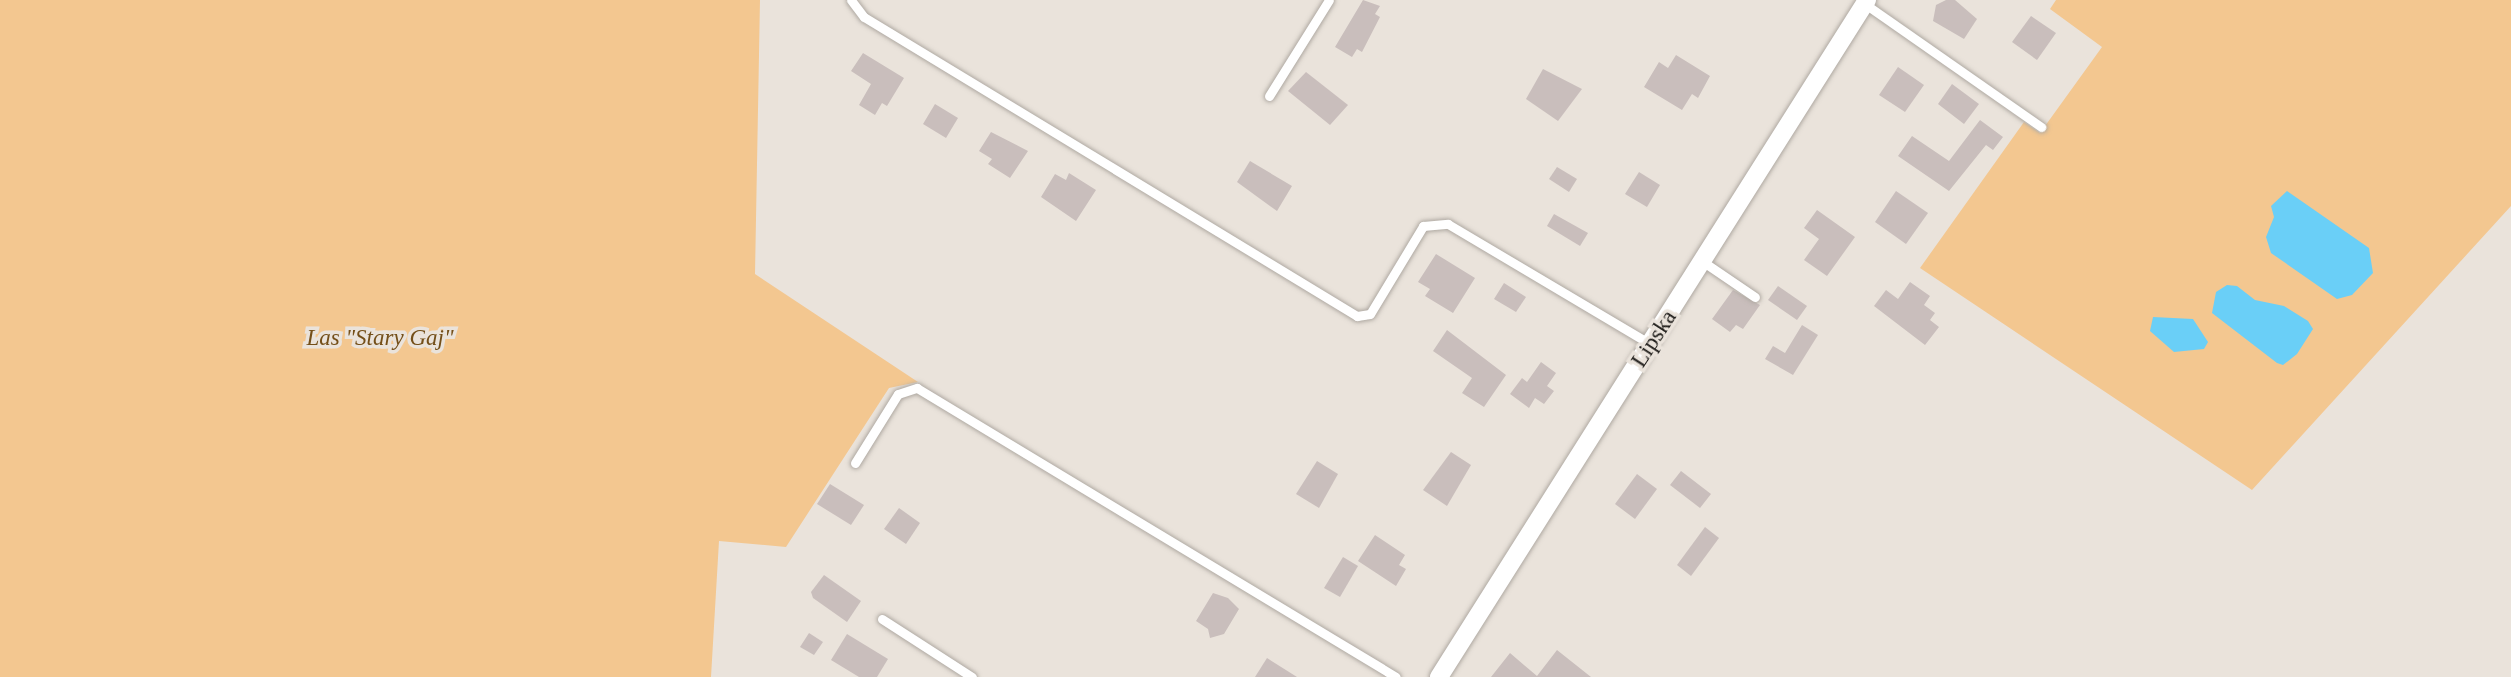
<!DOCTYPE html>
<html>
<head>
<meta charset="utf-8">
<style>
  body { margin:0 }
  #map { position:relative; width:2511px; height:677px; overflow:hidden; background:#eae3db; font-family:"Times New Roman",serif }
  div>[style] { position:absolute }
  .green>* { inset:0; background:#f3c790 }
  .water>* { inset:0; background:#6acff7 }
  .building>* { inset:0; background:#c9bebc }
  .roads { filter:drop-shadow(0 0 2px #afa9a2) drop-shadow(0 0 2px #afa9a2) }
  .lane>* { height:9px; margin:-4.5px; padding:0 4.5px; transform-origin:4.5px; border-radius:4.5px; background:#fff }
  .street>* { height:18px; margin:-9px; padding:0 9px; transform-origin:9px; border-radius:9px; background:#fff }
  span { translate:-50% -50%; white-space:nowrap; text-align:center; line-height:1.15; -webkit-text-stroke:7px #eae3db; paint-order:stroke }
  .park-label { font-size:23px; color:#744f19; font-style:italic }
  .street-label { font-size:23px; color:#1e1c19 }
</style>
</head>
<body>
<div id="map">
  <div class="green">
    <div style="clip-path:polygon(0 0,760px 0,755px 274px,918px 382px,889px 388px,786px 547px,719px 541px,711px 677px,0 677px)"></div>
    <div style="clip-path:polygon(2056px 0,2511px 0,2511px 206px,2252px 490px,1920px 268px,2024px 122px,2040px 133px,2102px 47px,2050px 9px)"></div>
  </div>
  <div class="water">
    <div style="clip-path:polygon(2287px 191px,2369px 248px,2373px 273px,2352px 295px,2337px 299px,2271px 253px,2266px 237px,2274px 217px,2271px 206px)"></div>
    <div style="clip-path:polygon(2227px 285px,2237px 286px,2255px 300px,2284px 306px,2308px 321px,2313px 329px,2297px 354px,2283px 365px,2277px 363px,2212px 313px,2216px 292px)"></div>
    <div style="clip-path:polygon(2153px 317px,2193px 319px,2208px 342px,2204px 349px,2174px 352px,2150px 331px)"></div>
  </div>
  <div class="building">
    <div style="clip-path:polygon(1363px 0,1380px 6px,1375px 14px,1380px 17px,1362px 52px,1357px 49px,1352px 57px,1335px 47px)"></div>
    <div style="clip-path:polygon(1946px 0,1955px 0,1977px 19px,1964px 39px,1933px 21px,1936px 5px)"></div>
    <div style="clip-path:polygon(2031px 16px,2056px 33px,2037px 60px,2012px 42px)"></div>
    <div style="clip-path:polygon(863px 53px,904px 78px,887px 106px,882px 103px,875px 115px,859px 105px,871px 84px,851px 71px)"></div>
    <div style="clip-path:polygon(1676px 55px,1710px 76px,1698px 98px,1692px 94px,1682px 110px,1644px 87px,1659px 62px,1668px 68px)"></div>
    <div style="clip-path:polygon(1898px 67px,1924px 85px,1905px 112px,1879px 95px)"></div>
    <div style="clip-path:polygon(1543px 69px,1582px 89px,1558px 121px,1526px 99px)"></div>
    <div style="clip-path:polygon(1306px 72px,1348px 105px,1330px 125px,1288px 91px)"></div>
    <div style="clip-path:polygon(1952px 84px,1979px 104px,1964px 124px,1938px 104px)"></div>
    <div style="clip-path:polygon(935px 104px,958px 118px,946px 138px,923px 124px)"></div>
    <div style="clip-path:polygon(1980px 120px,2003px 137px,1993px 150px,1986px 145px,1949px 191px,1898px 156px,1912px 136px,1949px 161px)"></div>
    <div style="clip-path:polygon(991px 132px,1028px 151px,1010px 178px,988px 164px,992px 159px,979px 151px)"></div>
    <div style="clip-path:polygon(1250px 161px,1292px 186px,1277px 211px,1237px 182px)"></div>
    <div style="clip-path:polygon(1557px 167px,1577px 179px,1569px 192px,1549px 179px)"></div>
    <div style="clip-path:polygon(1639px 172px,1660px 185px,1647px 207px,1625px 194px)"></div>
    <div style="clip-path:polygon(1069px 173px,1096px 190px,1076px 221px,1041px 197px,1055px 174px,1066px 180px)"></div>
    <div style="clip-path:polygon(1896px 191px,1928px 213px,1906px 244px,1875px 222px)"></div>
    <div style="clip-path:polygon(1817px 210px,1855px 237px,1827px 276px,1804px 260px,1819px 239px,1804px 228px)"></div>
    <div style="clip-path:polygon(1554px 214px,1588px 233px,1580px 246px,1547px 226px)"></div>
    <div style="clip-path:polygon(1436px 254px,1475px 278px,1453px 313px,1425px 296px,1430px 289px,1418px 282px)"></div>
    <div style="clip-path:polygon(1910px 282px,1930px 296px,1924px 305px,1935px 313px,1930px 320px,1939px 327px,1925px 345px,1874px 306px,1886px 290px,1898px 299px)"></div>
    <div style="clip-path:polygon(1504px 283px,1526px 297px,1516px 312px,1494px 299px)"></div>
    <div style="clip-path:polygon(1778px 286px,1807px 306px,1797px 320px,1768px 300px)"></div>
    <div style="clip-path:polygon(1733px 290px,1760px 305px,1743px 329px,1736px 325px,1730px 332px,1712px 319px)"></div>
    <div style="clip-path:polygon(1802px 325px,1818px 335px,1793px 375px,1765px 359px,1773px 346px,1785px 353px)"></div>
    <div style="clip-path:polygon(1447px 330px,1506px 375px,1484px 407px,1462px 393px,1472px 378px,1433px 351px)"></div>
    <div style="clip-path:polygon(1541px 362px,1556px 373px,1547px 386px,1554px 391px,1544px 404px,1535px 398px,1529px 408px,1510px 394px,1522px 378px,1527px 382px)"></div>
    <div style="clip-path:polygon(1451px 452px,1471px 465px,1447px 506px,1423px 490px)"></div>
    <div style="clip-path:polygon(1317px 461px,1338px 474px,1319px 508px,1296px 494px)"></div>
    <div style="clip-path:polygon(1681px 471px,1711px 494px,1700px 508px,1670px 485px)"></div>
    <div style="clip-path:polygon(1637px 474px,1657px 489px,1635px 519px,1615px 504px)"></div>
    <div style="clip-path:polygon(830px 484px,864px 505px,851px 525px,817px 504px)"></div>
    <div style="clip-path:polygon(899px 508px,920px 523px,906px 544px,884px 529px)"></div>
    <div style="clip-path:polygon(1705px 527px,1719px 538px,1691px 576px,1677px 565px)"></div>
    <div style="clip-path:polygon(1375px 535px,1405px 555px,1399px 565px,1406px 569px,1396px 586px,1358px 561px)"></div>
    <div style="clip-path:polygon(1343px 557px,1358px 566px,1340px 597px,1324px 588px)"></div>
    <div style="clip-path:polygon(824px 575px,861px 601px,847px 622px,813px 598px,811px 592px)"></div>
    <div style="clip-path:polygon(1213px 593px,1228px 598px,1239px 609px,1224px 634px,1210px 638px,1208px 629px,1196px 621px)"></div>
    <div style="clip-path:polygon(809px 633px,823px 642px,814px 655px,800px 647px)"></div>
    <div style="clip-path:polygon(847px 634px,888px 659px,877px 677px,859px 677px,831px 660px)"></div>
    <div style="clip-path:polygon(1557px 650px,1591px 677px,1491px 677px,1510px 653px,1537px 676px)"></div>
    <div style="clip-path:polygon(1267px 658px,1297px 677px,1255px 677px)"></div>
  </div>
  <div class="roads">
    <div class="lane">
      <div style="left:851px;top:0;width:21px;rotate:53deg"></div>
      <div style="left:864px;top:17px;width:577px;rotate:31.24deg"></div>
      <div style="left:1357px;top:316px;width:13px;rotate:-9deg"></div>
      <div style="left:1370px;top:314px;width:103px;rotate:-58.9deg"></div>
      <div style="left:1423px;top:226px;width:25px;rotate:-5deg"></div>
      <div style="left:1448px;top:224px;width:235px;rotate:30.7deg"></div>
      <div style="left:1865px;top:4px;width:215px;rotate:34.9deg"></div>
      <div style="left:1269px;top:96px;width:113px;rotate:-58deg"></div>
      <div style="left:1702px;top:261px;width:64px;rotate:34.2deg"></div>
      <div style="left:855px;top:463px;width:81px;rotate:-58.1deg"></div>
      <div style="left:898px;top:394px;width:20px;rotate:-18deg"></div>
      <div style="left:917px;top:388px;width:559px;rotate:31.1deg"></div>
      <div style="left:882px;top:619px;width:107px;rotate:32.8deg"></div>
    </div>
    <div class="street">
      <div style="left:1439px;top:677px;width:801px;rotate:-57.7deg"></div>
    </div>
  </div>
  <div class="park-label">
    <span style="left:380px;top:338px">Las "Stary Gaj"</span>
  </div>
  <div class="street-label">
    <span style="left:1654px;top:339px;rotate:-57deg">Lipska</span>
  </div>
</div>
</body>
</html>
